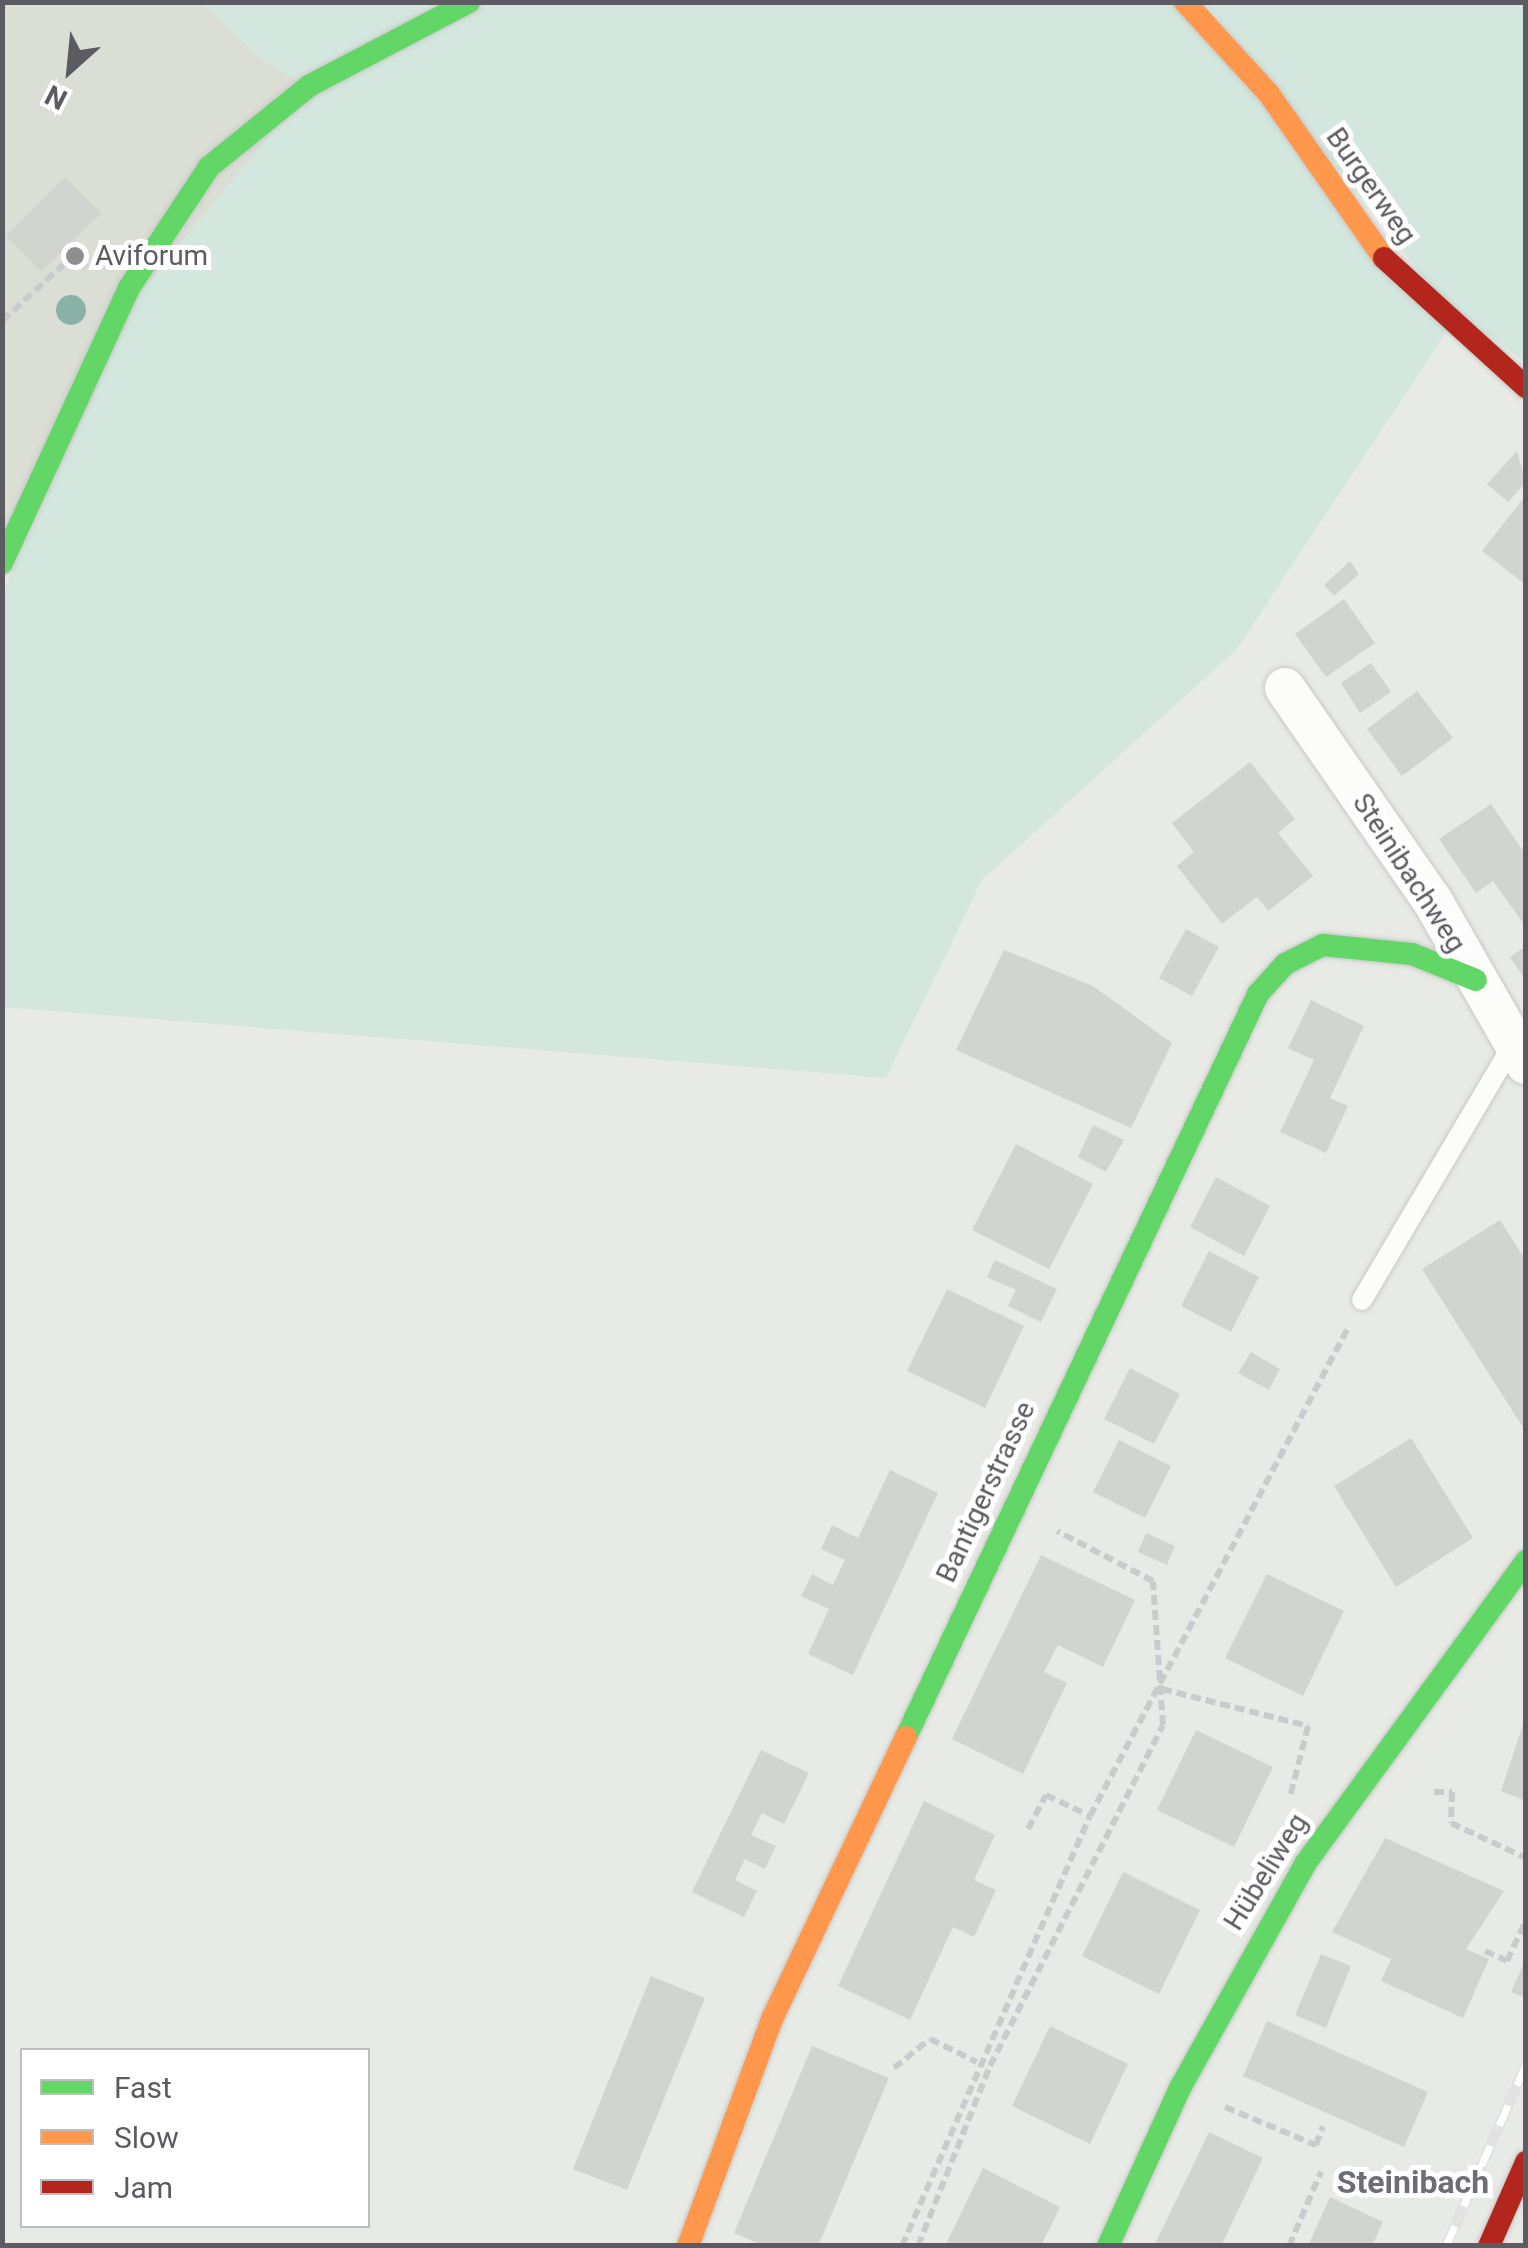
<!DOCTYPE html>
<html>
<head>
<meta charset="utf-8">
<style>
  body { margin:0 }
  #map { position:relative; width:1528px; height:2248px; overflow:hidden; background:#e8ebe5; font-family:Roboto,sans-serif }
  div>[style] { position:absolute }
  .education>* { inset:0; background:#daded5 }
  .green>* { inset:0; background:#d3e7de }
  .building>* { inset:0; background:#d2d4d0 }
  .path>* { height:6px; margin-top:-3px; transform-origin:0; background:repeating-linear-gradient(90deg,#c9cccc 0 10px,transparent 0 15px) }
  .roads { filter:drop-shadow(0 0 2px #c7c8c7) drop-shadow(0 0 2px #c7c8c7) }
  .lane>* { height:20px; margin:-10px; padding:0 10px; transform-origin:10px; border-radius:10px; background:#fcfcfb }
  .street>* { height:40px; margin:-20px; padding:0 20px; transform-origin:20px; border-radius:20px; background:#fcfcfb }
  .fast>* { height:22px; margin:-11px; padding:0 11px; transform-origin:11px; border-radius:11px; background:#63d668 }
  .slow>* { height:22px; margin:-11px; padding:0 11px; transform-origin:11px; border-radius:11px; background:#ff974d }
  .jam>* { height:22px; margin:-11px; padding:0 11px; transform-origin:11px; border-radius:11px; background:#b3261e }
  .rail>* { height:11px; margin-top:-5.5px; transform-origin:0; background:repeating-linear-gradient(90deg,#fff 0 22px,#e1e2e1 0 44px); box-sizing:border-box; border-block:2px solid #e1e2e1 }
  .trees>* { width:30px; height:30px; margin:-15px; border-radius:50%; background:#89b1a6 }
  .dots>* { width:28px; height:28px; translate:-50% -50%; box-sizing:border-box; border:5px solid #fff; border-radius:50% }
  span { translate:-50% -50%; white-space:nowrap; text-align:center; line-height:1.15; -webkit-text-stroke:10px #fff; paint-order:stroke }
  .street-label { font-size:28px; color:#5d5b62 }
  .poi-label { font-size:28px; color:#5d5b62 }
  .left { translate:0 -50%; text-align:left }
  .quarter-label { font-size:32px; color:#6e6c74; font-weight:700 }
  .frame { position:absolute; inset:0; border:5px solid #5d5b62; pointer-events:none }
  .legend { position:absolute; left:20px; top:2048px; width:350px; height:180px; box-sizing:border-box; background:#fff; border:2px solid #bebdc0; margin:0; padding:12px 18px; list-style:none; font-size:30px; color:#5d5b62 }
  .legend li { display:flex; align-items:center; gap:20px; height:50px }
  .legend b { width:50px; border:2px solid #bebdc0 }
  .north { position:absolute; left:20px; top:20px; width:100px; height:100px; -webkit-text-stroke:8px #fff; paint-order:stroke; rotate:207deg; font-size:28px; font-weight:700; line-height:40px; text-align:center; color:#5d5b62 }
  .north::after { content:''; display:block; margin:auto; width:35px; height:45px; background:#5d5b62; clip-path:polygon(50% 0,100% 100%,50% 72%,0 100%) }
</style>
</head>
<body>
<div id="map">
  <div class="education">
    <div style="clip-path:polygon(3px 3px,202px 3px,265px 62px,309px 86px,3px 563px)"></div>
  </div>
  <div class="green">
    <div style="clip-path:polygon(202px 3px,1185px 3px,1451px 325px,1237px 649px,982px 880px,886px 1078px,3px 1007px,3px 592px,140px 293px,309px 86px,265px 62px)"></div>
    <div style="clip-path:polygon(1206px 3px,1525px 3px,1525px 362px,1441px 299px)"></div>
  </div>
  <div class="building">
    <div style="clip-path:polygon(65px 177px,101px 213px,41px 272px,6px 236px)"></div>
    <div style="clip-path:polygon(1517px 451px,1526px 482px,1508px 502px,1487px 484px)"></div>
    <div style="clip-path:polygon(1526px 495px,1526px 585px,1482px 551px)"></div>
    <div style="clip-path:polygon(1350px 561px,1359px 574px,1334px 596px,1324px 585px)"></div>
    <div style="clip-path:polygon(1344px 599px,1375px 643px,1326px 677px,1295px 634px)"></div>
    <div style="clip-path:polygon(1371px 663px,1391px 692px,1360px 713px,1341px 683px)"></div>
    <div style="clip-path:polygon(1417px 691px,1453px 738px,1402px 776px,1367px 729px)"></div>
    <div style="clip-path:polygon(1250px 762px,1295px 819px,1278px 833px,1313px 876px,1268px 911px,1257px 897px,1222px 924px,1177px 866px,1194px 852px,1172px 823px)"></div>
    <div style="clip-path:polygon(1491px 804px,1526px 855px,1526px 927px,1493px 881px,1476px 893px,1439px 839px)"></div>
    <div style="clip-path:polygon(1186px 929px,1219px 947px,1192px 996px,1159px 978px)"></div>
    <div style="clip-path:polygon(1526px 946px,1526px 981px,1510px 957px)"></div>
    <div style="clip-path:polygon(1004px 950px,1093px 986px,1172px 1043px,1131px 1128px,956px 1050px)"></div>
    <div style="clip-path:polygon(1311px 1000px,1364px 1026px,1330px 1098px,1348px 1106px,1326px 1153px,1280px 1132px,1314px 1060px,1288px 1048px)"></div>
    <div style="clip-path:polygon(1093px 1125px,1124px 1140px,1106px 1172px,1078px 1157px)"></div>
    <div style="clip-path:polygon(1016px 1144px,1093px 1184px,1049px 1269px,972px 1230px)"></div>
    <div style="clip-path:polygon(1216px 1177px,1270px 1206px,1244px 1256px,1190px 1227px)"></div>
    <div style="clip-path:polygon(1500px 1220px,1526px 1261px,1526px 1432px,1422px 1269px)"></div>
    <div style="clip-path:polygon(1209px 1251px,1259px 1277px,1231px 1332px,1181px 1306px)"></div>
    <div style="clip-path:polygon(995px 1260px,1057px 1289px,1041px 1322px,1008px 1306px,1016px 1290px,987px 1277px)"></div>
    <div style="clip-path:polygon(947px 1289px,1024px 1326px,985px 1408px,907px 1371px)"></div>
    <div style="clip-path:polygon(1251px 1352px,1280px 1369px,1269px 1390px,1238px 1373px)"></div>
    <div style="clip-path:polygon(1130px 1368px,1180px 1394px,1154px 1444px,1104px 1419px)"></div>
    <div style="clip-path:polygon(1411px 1438px,1473px 1538px,1396px 1587px,1334px 1486px)"></div>
    <div style="clip-path:polygon(1119px 1440px,1171px 1466px,1145px 1518px,1093px 1492px)"></div>
    <div style="clip-path:polygon(890px 1470px,938px 1493px,853px 1675px,808px 1654px,829px 1609px,801px 1596px,812px 1574px,833px 1585px,845px 1560px,821px 1549px,832px 1525px,858px 1538px)"></div>
    <div style="clip-path:polygon(1146px 1533px,1175px 1546px,1167px 1565px,1138px 1552px)"></div>
    <div style="clip-path:polygon(1041px 1555px,1135px 1600px,1103px 1667px,1058px 1645px,1044px 1672px,1067px 1683px,1023px 1774px,952px 1739px)"></div>
    <div style="clip-path:polygon(1267px 1574px,1344px 1611px,1303px 1696px,1225px 1658px)"></div>
    <div style="clip-path:polygon(1526px 1715px,1526px 1801px,1501px 1791px)"></div>
    <div style="clip-path:polygon(1196px 1730px,1273px 1767px,1234px 1847px,1157px 1810px)"></div>
    <div style="clip-path:polygon(761px 1750px,809px 1773px,784px 1824px,762px 1813px,751px 1835px,776px 1846px,765px 1869px,745px 1859px,735px 1880px,757px 1891px,744px 1917px,692px 1892px)"></div>
    <div style="clip-path:polygon(924px 1801px,995px 1835px,974px 1880px,996px 1890px,974px 1937px,953px 1927px,910px 2020px,838px 1986px)"></div>
    <div style="clip-path:polygon(1385px 1838px,1504px 1891px,1466px 1949px,1489px 1959px,1463px 2018px,1381px 1981px,1391px 1959px,1332px 1932px)"></div>
    <div style="clip-path:polygon(1123px 1872px,1200px 1910px,1159px 1994px,1082px 1956px)"></div>
    <div style="clip-path:polygon(1321px 1954px,1351px 1966px,1326px 2028px,1295px 2015px)"></div>
    <div style="clip-path:polygon(1526px 1958px,1526px 1998px,1511px 1992px)"></div>
    <div style="clip-path:polygon(651px 1976px,705px 1998px,627px 2190px,573px 2169px)"></div>
    <div style="clip-path:polygon(1267px 2021px,1428px 2092px,1404px 2147px,1243px 2076px)"></div>
    <div style="clip-path:polygon(1050px 2026px,1128px 2064px,1090px 2144px,1012px 2106px)"></div>
    <div style="clip-path:polygon(812px 2046px,889px 2078px,818px 2246px,764px 2246px,734px 2233px)"></div>
    <div style="clip-path:polygon(1209px 2132px,1263px 2158px,1221px 2246px,1154px 2246px)"></div>
    <div style="clip-path:polygon(983px 2168px,1060px 2207px,1041px 2246px,945px 2246px)"></div>
    <div style="clip-path:polygon(1330px 2197px,1383px 2222px,1372px 2246px,1308px 2246px)"></div>
  </div>
  <div class="path">
    <div style="left:2px;top:321px;width:98px;rotate:-42.5deg"></div>
    <div style="left:74px;top:255px;width:17px;rotate:45deg"></div>
    <div style="left:1162px;top:1689px;width:151px;rotate:14.2deg"></div>
    <div style="left:1308px;top:1726px;width:73px;rotate:104.2deg"></div>
    <div style="left:1434px;top:1792px;width:18px"></div>
    <div style="left:1452px;top:1792px;width:31px;rotate:92deg"></div>
    <div style="left:1451px;top:1823px;width:83px;rotate:25deg"></div>
    <div style="left:1028px;top:1829px;width:38px;rotate:-62deg"></div>
    <div style="left:1046px;top:1795px;width:49px;rotate:25.5deg"></div>
    <div style="left:1485px;top:1951px;width:24px;rotate:24deg"></div>
    <div style="left:1507px;top:1961px;width:45px;rotate:-65.1deg"></div>
    <div style="left:894px;top:2068px;width:46px;rotate:-38.9deg"></div>
    <div style="left:930px;top:2039px;width:52px;rotate:26.1deg"></div>
    <div style="left:1225px;top:2107px;width:99px;rotate:22.7deg"></div>
    <div style="left:1316px;top:2145px;width:20px;rotate:-70deg"></div>
    <div style="left:902px;top:2246px;width:469px;rotate:-66.4deg"></div>
    <div style="left:1090px;top:1816px;width:552px;rotate:-62.14deg"></div>
    <div style="left:918px;top:2246px;width:194px;rotate:-68.2deg"></div>
    <div style="left:990px;top:2066px;width:382px;rotate:-63.1deg"></div>
    <div style="left:1163px;top:1725px;width:144px;rotate:-94deg"></div>
    <div style="left:1153px;top:1581px;width:108px;rotate:-152.5deg"></div>
    <div style="left:1289px;top:2246px;width:81px;rotate:-66.6deg"></div>
  </div>
  <div class="roads">
    <div class="lane">
      <div style="left:1362px;top:1300px;width:299px;rotate:-59.4deg"></div>
    </div>
    <div class="street">
      <div style="left:1285px;top:688px;width:258px;rotate:55.3deg"></div>
      <div style="left:1432px;top:900px;width:189px;rotate:60.2deg"></div>
    </div>
    <div class="fast">
      <div style="left:2px;top:563px;width:303px;rotate:-65.2deg"></div>
      <div style="left:129px;top:288px;width:145px;rotate:-56.5deg"></div>
      <div style="left:209px;top:167px;width:129px;rotate:-39deg"></div>
      <div style="left:309px;top:86px;width:181px;rotate:-27.7deg"></div>
      <div style="left:906px;top:1737px;width:822px;rotate:-64.65deg"></div>
      <div style="left:1258px;top:994px;width:40px;rotate:-48deg"></div>
      <div style="left:1285px;top:964px;width:42px;rotate:-26.6deg"></div>
      <div style="left:1323px;top:945px;width:89px;rotate:5.8deg"></div>
      <div style="left:1412px;top:954px;width:69px;rotate:22.1deg"></div>
      <div style="left:1108px;top:2246px;width:174px;rotate:-65.5deg"></div>
      <div style="left:1180px;top:2088px;width:257px;rotate:-60.8deg"></div>
      <div style="left:1305px;top:1864px;width:375px;rotate:-53.9deg"></div>
    </div>
    <div class="slow">
      <div style="left:1185px;top:2px;width:125px;rotate:47.6deg"></div>
      <div style="left:1269px;top:94px;width:200px;rotate:55deg"></div>
      <div style="left:688px;top:2246px;width:242px;rotate:-69.7deg"></div>
      <div style="left:772px;top:2019px;width:312px;rotate:-64.6deg"></div>
    </div>
    <div class="jam">
      <div style="left:1384px;top:258px;width:192px;rotate:42.3deg"></div>
      <div style="left:1489px;top:2246px;width:92px;rotate:-66.2deg"></div>
    </div>
  </div>
  <div class="rail">
    <div style="left:1446px;top:2246px;width:198px;rotate:-66.2deg"></div>
  </div>
  <div class="trees">
    <div style="left:71px;top:310px"></div>
  </div>
  <div class="dots">
    <div style="left:75px;top:256px;background:#8e8d90"></div>
  </div>
  <div class="street-label">
    <span style="left:1371px;top:186px;rotate:55deg">Burgerweg</span>
    <span style="left:1409px;top:873px;rotate:57deg">Steinibachweg</span>
    <span style="left:986px;top:1492px;rotate:-65deg">Bantigerstrasse</span>
    <span style="left:1266px;top:1872px;rotate:-58deg">Hübeliweg</span>
  </div>
  <div class="poi-label">
    <span class="left" style="left:95px;top:256px">Aviforum</span>
  </div>
  <div class="quarter-label">
    <span style="left:1413px;top:2182px">Steinibach</span>
  </div>
  <div class="frame"></div>
  <ul class="legend">
  <li><b style="height:12px;background:#63d668"></b>Fast</li>
  <li><b style="height:12px;background:#ff974d"></b>Slow</li>
  <li><b style="height:12px;background:#b3261e"></b>Jam</li>
  </ul>
  <div class="north">N</div>
</div>
</body>
</html>
